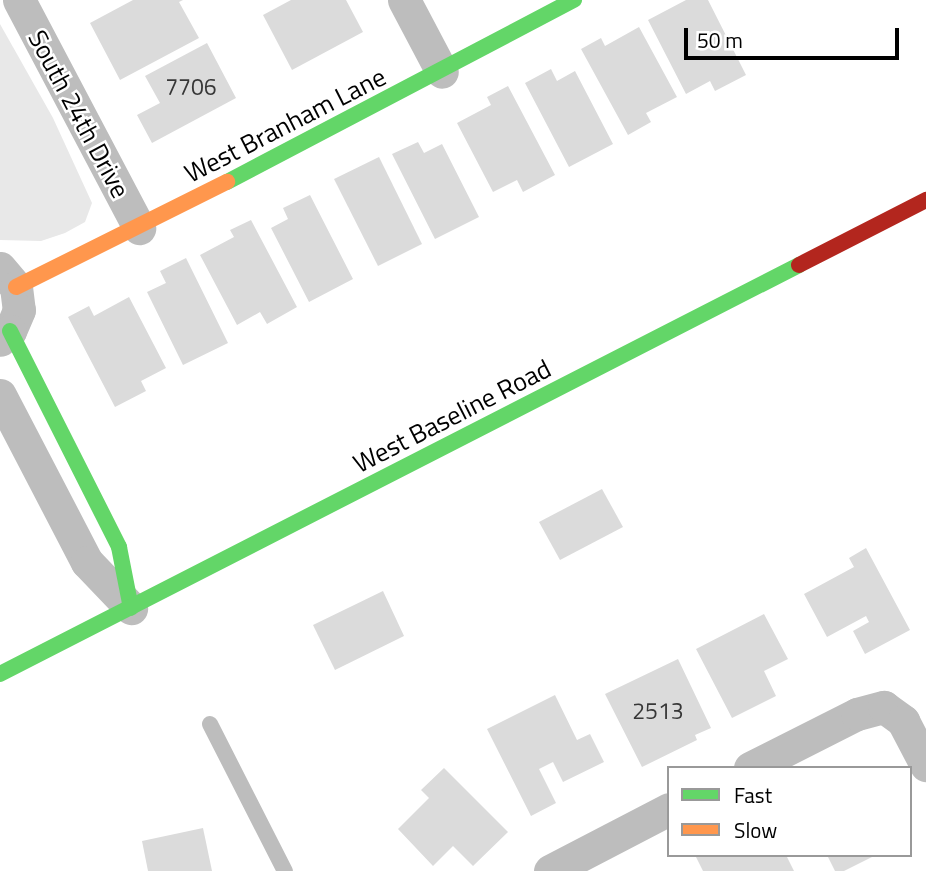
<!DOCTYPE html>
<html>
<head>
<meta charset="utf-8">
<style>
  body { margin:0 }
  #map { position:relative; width:926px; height:871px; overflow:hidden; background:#fff; font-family:"Titillium Web",sans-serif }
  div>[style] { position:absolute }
  .green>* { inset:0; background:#e8e8e8 }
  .building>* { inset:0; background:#dbdbdb }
  .lane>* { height:16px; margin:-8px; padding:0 8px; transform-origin:8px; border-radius:8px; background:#bdbdbd }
  .street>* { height:33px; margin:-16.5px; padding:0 16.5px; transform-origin:16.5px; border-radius:16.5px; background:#bdbdbd }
  .fast>* { height:16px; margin:-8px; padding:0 8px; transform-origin:8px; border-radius:8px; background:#63d668 }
  .slow>* { height:16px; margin:-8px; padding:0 8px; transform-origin:8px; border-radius:8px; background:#ff974d }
  .jam>* { height:16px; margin:-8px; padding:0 8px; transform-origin:8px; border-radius:8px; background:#b3261e }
  span { translate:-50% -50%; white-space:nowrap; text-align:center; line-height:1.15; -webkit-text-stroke:5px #fff; paint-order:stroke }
  .number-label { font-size:23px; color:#373737 }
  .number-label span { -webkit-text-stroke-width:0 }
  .street-label { font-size:26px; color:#000 }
  .legend { position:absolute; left:667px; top:766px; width:245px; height:91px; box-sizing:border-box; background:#fff; border:2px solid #999; margin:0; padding:9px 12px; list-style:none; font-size:21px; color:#000 }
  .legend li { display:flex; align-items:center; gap:14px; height:35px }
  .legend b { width:35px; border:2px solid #999 }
  .scale { position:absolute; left:684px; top:28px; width:215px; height:32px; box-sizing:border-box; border:4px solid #000; border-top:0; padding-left:9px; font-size:21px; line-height:24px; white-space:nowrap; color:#000; -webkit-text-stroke:5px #fff; paint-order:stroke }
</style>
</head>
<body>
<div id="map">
  <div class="green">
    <div style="clip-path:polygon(0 24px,53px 118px,92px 203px,85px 222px,65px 233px,41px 241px,0 240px)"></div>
  </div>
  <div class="building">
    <div style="clip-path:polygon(133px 0,183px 0,179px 2px,199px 38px,120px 80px,90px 23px)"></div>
    <div style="clip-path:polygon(291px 0,346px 0,363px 32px,292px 70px,263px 15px)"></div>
    <div style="clip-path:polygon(686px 0,708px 0,746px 75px,715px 91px,710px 81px,686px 94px,648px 20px)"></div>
    <div style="clip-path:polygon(639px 27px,677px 97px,646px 113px,651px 122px,628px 135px,581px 49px,601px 38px,605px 46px)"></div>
    <div style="clip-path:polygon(207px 43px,236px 98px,152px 143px,137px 115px,160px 103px,145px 76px)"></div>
    <div style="clip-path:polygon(551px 69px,557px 81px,575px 71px,613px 144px,569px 167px,525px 83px)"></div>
    <div style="clip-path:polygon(508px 86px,555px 175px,523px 192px,517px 180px,493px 192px,457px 123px,491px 105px,487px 97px)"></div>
    <div style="clip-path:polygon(418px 142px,424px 153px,442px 144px,479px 217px,435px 239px,392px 154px)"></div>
    <div style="clip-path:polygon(379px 157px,422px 244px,378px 266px,334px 179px)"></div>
    <div style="clip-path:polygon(310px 195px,353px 279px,309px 302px,271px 228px,288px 219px,283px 208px)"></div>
    <div style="clip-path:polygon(251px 220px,297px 307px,267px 324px,260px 312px,237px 325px,200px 255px,234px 237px,230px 230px)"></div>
    <div style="clip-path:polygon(186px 258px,228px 343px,183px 365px,147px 292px,166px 283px,160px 271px)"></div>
    <div style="clip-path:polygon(129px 297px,166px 368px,141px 381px,146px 391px,115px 407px,68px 317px,89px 306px,94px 316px)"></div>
    <div style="clip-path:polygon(602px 489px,623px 527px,560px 560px,539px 522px)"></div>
    <div style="clip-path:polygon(866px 548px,910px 630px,865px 654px,853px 631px,869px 622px,866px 616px,827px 637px,804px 594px,854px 567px,849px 558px)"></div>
    <div style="clip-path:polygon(383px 591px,404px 636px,335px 670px,313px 625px)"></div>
    <div style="clip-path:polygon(764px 614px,788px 659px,764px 671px,776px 696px,732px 718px,696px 649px)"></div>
    <div style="clip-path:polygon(678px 659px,711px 728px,695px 735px,697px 740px,642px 767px,605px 694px)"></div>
    <div style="clip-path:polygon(555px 695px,577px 740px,590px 734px,604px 762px,563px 782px,553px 762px,539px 769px,556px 803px,531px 816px,487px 729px)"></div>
    <div style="clip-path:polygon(444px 768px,508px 832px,473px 866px,453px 846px,433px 866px,398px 829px,429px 798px,421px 790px)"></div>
    <div style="clip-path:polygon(203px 828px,212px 871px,148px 871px,142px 841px)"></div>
    <div style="clip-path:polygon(695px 855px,786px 855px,794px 871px,703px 871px)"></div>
    <div style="clip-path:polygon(827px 855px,876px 855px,844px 871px,835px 871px)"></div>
  </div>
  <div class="lane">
    <div style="left:210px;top:724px;width:165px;rotate:63deg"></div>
  </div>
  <div class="street">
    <div style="left:19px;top:0;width:258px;rotate:62.2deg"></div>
    <div style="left:404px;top:0;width:81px;rotate:62.2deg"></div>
    <div style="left:0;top:268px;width:25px;rotate:50deg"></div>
    <div style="left:16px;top:287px;width:23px;rotate:83deg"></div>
    <div style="left:19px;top:310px;width:23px;rotate:113deg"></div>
    <div style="left:10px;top:331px;width:13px;rotate:138deg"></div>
    <div style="left:0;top:395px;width:188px;rotate:62.5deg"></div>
    <div style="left:87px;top:562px;width:64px;rotate:46.3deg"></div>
    <div style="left:750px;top:768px;width:120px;rotate:-26.8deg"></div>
    <div style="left:857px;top:714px;width:28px;rotate:-15deg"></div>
    <div style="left:884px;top:707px;width:24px;rotate:36deg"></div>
    <div style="left:903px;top:721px;width:50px;rotate:62.4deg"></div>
    <div style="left:550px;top:871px;width:134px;rotate:-27.5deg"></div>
  </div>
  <div class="fast">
    <div style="left:227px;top:182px;width:392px;rotate:-27.7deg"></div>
    <div style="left:10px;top:331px;width:242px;rotate:63.2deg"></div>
    <div style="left:119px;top:547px;width:62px;rotate:78.9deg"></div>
    <div style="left:0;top:674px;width:898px;rotate:-27.11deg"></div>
  </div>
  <div class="slow">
    <div style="left:16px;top:287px;width:236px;rotate:-26.5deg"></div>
  </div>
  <div class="jam">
    <div style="left:799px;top:265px;width:143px;rotate:-27.1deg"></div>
  </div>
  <div class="number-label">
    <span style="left:191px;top:87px">7706</span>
    <span style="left:658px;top:711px">2513</span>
  </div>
  <div class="street-label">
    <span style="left:79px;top:114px;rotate:62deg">South 24th Drive</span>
    <span style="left:285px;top:125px;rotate:-27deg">West Branham Lane</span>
    <span style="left:452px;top:416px;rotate:-27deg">West Baseline Road</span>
  </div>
  <ul class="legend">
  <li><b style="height:9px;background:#63d668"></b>Fast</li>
  <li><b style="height:9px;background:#ff974d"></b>Slow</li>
  </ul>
  <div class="scale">50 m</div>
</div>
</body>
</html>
